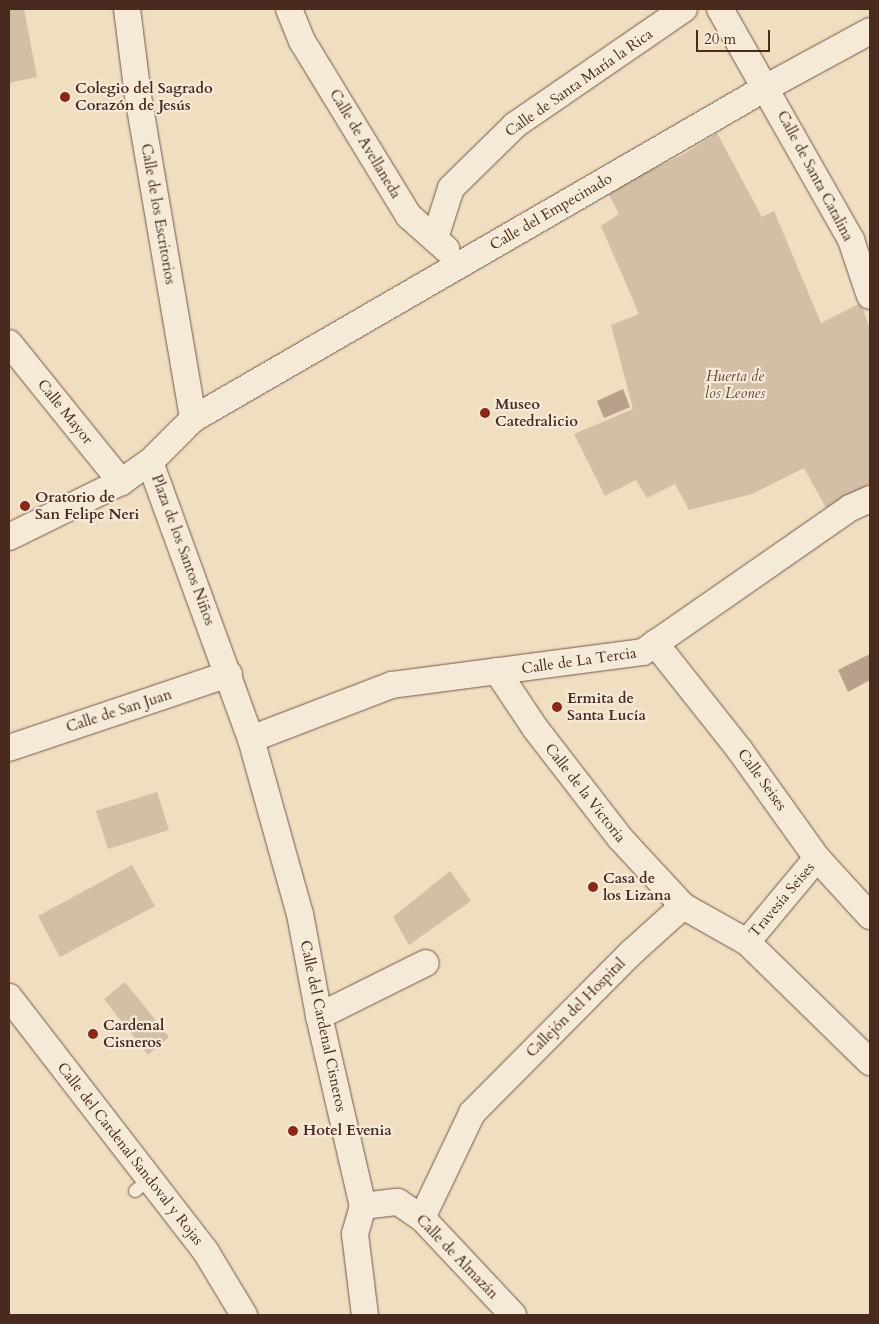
<!DOCTYPE html>
<html>
<head>
<meta charset="utf-8">
<style>
  body { margin:0 }
  #map { position:relative; width:879px; height:1324px; overflow:hidden; background:#f0dec1; font-family:Cardo,serif }
  div>[style] { position:absolute }
  .green>* { inset:0; background:#d3bfa5 }
  .water>* { inset:0; background:#b7a18a }
  .roads { filter:drop-shadow(0 0 1px #725748) drop-shadow(0 0 1px #725748) }
  .lane>* { height:12px; margin:-6px; padding:0 6px; transform-origin:6px; border-radius:6px; background:#f5ead7 }
  .street>* { height:26px; margin:-13px; padding:0 13px; transform-origin:13px; border-radius:13px; background:#f5ead7 }
  .dots>* { width:14px; height:14px; translate:-50% -50%; box-sizing:border-box; border:2px solid #f5ead7; border-radius:50% }
  span { translate:-50% -50%; white-space:nowrap; text-align:center; line-height:1.15; -webkit-text-stroke:4.5px #f5ead7; paint-order:stroke }
  .street-label { font-size:15px; color:#482a1f }
  .poi-label { font-size:15px; color:#482a1f; font-weight:700 }
  .left { translate:0 -50%; text-align:left }
  .park-label { font-size:15px; color:#64483a; font-style:italic }
  .frame { position:absolute; inset:0; border:10px solid #482a1f; pointer-events:none }
  .scale { position:absolute; left:696px; top:30px; width:74px; height:22px; box-sizing:border-box; border:2px solid #482a1f; border-top:0; padding-left:6px; font-size:15px; line-height:18px; white-space:nowrap; color:#482a1f; -webkit-text-stroke:4px #f5ead7; paint-order:stroke }
</style>
</head>
<body>
<div id="map">
  <div class="green">
    <div style="clip-path:polygon(9px 9px,24px 9px,37px 77px,9px 83px)"></div>
    <div style="clip-path:polygon(717px 133px,762px 217px,774px 211px,821px 323px,861px 303px,870px 329px,870px 484px,826px 508px,804px 468px,752px 494px,689px 510px,675px 484px,647px 498px,636px 480px,605px 496px,574px 434px,633px 409px,611px 325px,639px 314px,601px 226px,619px 214px,607px 191px,684px 154px)"></div>
    <div style="clip-path:polygon(157px 792px,169px 830px,108px 849px,96px 811px)"></div>
    <div style="clip-path:polygon(132px 865px,155px 906px,60px 957px,38px 916px)"></div>
    <div style="clip-path:polygon(450px 871px,471px 901px,409px 945px,393px 917px)"></div>
    <div style="clip-path:polygon(125px 982px,169px 1037px,148px 1055px,104px 999px)"></div>
  </div>
  <div class="water">
    <div style="clip-path:polygon(623px 389px,630px 407px,604px 418px,597px 401px)"></div>
    <div style="clip-path:polygon(870px 654px,870px 680px,848px 692px,838px 670px)"></div>
  </div>
  <div class="roads">
    <div class="lane">
      <div style="left:135px;top:1191px;width:19px;rotate:-39deg"></div>
    </div>
    <div class="street">
      <div style="left:127px;top:9px;width:88px;rotate:82.8deg"></div>
      <div style="left:138px;top:96px;width:328px;rotate:80.3deg"></div>
      <div style="left:289px;top:9px;width:35px;rotate:68deg"></div>
      <div style="left:302px;top:41px;width:205px;rotate:58.6deg"></div>
      <div style="left:409px;top:216px;width:50px;rotate:41.7deg"></div>
      <div style="left:720px;top:9px;width:266px;rotate:60.4deg"></div>
      <div style="left:851px;top:240px;width:59px;rotate:71.3deg"></div>
      <div style="left:435px;top:238px;width:52px;rotate:-72.3deg"></div>
      <div style="left:451px;top:188px;width:90px;rotate:-44.5deg"></div>
      <div style="left:515px;top:125px;width:205px;rotate:-34.5deg"></div>
      <div style="left:9px;top:343px;width:179px;rotate:51.1deg"></div>
      <div style="left:150px;top:462px;width:295px;rotate:70deg"></div>
      <div style="left:251px;top:739px;width:182px;rotate:74.4deg"></div>
      <div style="left:300px;top:914px;width:104px;rotate:79.4deg"></div>
      <div style="left:319px;top:1016px;width:195px;rotate:77deg"></div>
      <div style="left:363px;top:1206px;width:29px;rotate:106deg"></div>
      <div style="left:355px;top:1234px;width:82px;rotate:83deg"></div>
      <div style="left:9px;top:537px;width:125px;rotate:-26.2deg"></div>
      <div style="left:121px;top:482px;width:35px;rotate:-35deg"></div>
      <div style="left:150px;top:462px;width:61px;rotate:-45deg"></div>
      <div style="left:193px;top:419px;width:663px;rotate:-30.04deg"></div>
      <div style="left:767px;top:87px;width:117px;rotate:-28.5deg"></div>
      <div style="left:655px;top:643px;width:135px;rotate:51.6deg"></div>
      <div style="left:739px;top:749px;width:134px;rotate:54.4deg"></div>
      <div style="left:817px;top:858px;width:79px;rotate:47.6deg"></div>
      <div style="left:497px;top:671px;width:69px;rotate:56.3deg"></div>
      <div style="left:535px;top:728px;width:139px;rotate:52.3deg"></div>
      <div style="left:620px;top:838px;width:93px;rotate:47.2deg"></div>
      <div style="left:683px;top:906px;width:73px;rotate:29.4deg"></div>
      <div style="left:747px;top:942px;width:172px;rotate:44.3deg"></div>
      <div style="left:251px;top:739px;width:151px;rotate:-21deg"></div>
      <div style="left:392px;top:685px;width:253px;rotate:-7.5deg"></div>
      <div style="left:643px;top:652px;width:252px;rotate:-34.8deg"></div>
      <div style="left:850px;top:508px;width:22px;rotate:-24deg"></div>
      <div style="left:9px;top:748px;width:232px;rotate:-18.6deg"></div>
      <div style="left:747px;top:942px;width:109px;rotate:-50.2deg"></div>
      <div style="left:9px;top:997px;width:322px;rotate:52.3deg"></div>
      <div style="left:206px;top:1252px;width:74px;rotate:58.9deg"></div>
      <div style="left:319px;top:1016px;width:119px;rotate:-26.4deg"></div>
      <div style="left:363px;top:1206px;width:35px;rotate:-7deg"></div>
      <div style="left:398px;top:1202px;width:29px;rotate:34deg"></div>
      <div style="left:422px;top:1218px;width:133px;rotate:46.8deg"></div>
      <div style="left:422px;top:1218px;width:116px;rotate:-64.5deg"></div>
      <div style="left:472px;top:1113px;width:226px;rotate:-45.2deg"></div>
      <div style="left:631px;top:953px;width:70px;rotate:-42.1deg"></div>
    </div>
  </div>
  <div class="dots">
    <div style="left:65px;top:97px;background:#8f2418"></div>
    <div style="left:485px;top:413px;background:#8f2418"></div>
    <div style="left:25px;top:506px;background:#8f2418"></div>
    <div style="left:557px;top:707px;background:#8f2418"></div>
    <div style="left:593px;top:887px;background:#8f2418"></div>
    <div style="left:93px;top:1034px;background:#8f2418"></div>
    <div style="left:293px;top:1131px;background:#8f2418"></div>
  </div>
  <div class="street-label">
    <span style="left:579px;top:83px;rotate:-35deg">Calle de Santa María la Rica</span>
    <span style="left:365px;top:144px;rotate:59deg">Calle de Avellaneda</span>
    <span style="left:815px;top:176px;rotate:62deg">Calle de Santa Catalina</span>
    <span style="left:551px;top:212px;rotate:-30deg">Calle del Empecinado</span>
    <span style="left:158px;top:214px;rotate:80deg">Calle de los Escritorios</span>
    <span style="left:65px;top:412px;rotate:51deg">Calle Mayor</span>
    <span style="left:183px;top:550px;rotate:70deg">Plaza de los Santos Niños</span>
    <span style="left:579px;top:661px;rotate:-8deg">Calle de La Tercia</span>
    <span style="left:119px;top:711px;rotate:-18deg">Calle de San Juan</span>
    <span style="left:762px;top:780px;rotate:54deg">Calle Seises</span>
    <span style="left:585px;top:793px;rotate:52deg">Calle de la Victoria</span>
    <span style="left:782px;top:900px;rotate:-50deg">Travesía Seises</span>
    <span style="left:576px;top:1008px;rotate:-45deg">Callejón del Hospital</span>
    <span style="left:323px;top:1026px;rotate:78deg">Calle del Cardenal Cisneros</span>
    <span style="left:130px;top:1154px;rotate:52deg">Calle del Cardenal Sandoval y Rojas</span>
    <span style="left:457px;top:1257px;rotate:46deg">Calle de Almazán</span>
  </div>
  <div class="poi-label">
    <span class="left" style="left:75px;top:97px">Colegio del Sagrado<br>Corazón de Jesús</span>
    <span class="left" style="left:495px;top:413px">Museo<br>Catedralicio</span>
    <span class="left" style="left:35px;top:506px">Oratorio de<br>San Felipe Neri</span>
    <span class="left" style="left:567px;top:707px">Ermita de<br>Santa Lucía</span>
    <span class="left" style="left:603px;top:887px">Casa de<br>los Lizana</span>
    <span class="left" style="left:103px;top:1034px">Cardenal<br>Cisneros</span>
    <span class="left" style="left:303px;top:1131px">Hotel Evenia</span>
  </div>
  <div class="park-label">
    <span style="left:735px;top:385px">Huerta de<br>los Leones</span>
  </div>
  <div class="frame"></div>
  <div class="scale">20 m</div>
</div>
</body>
</html>
